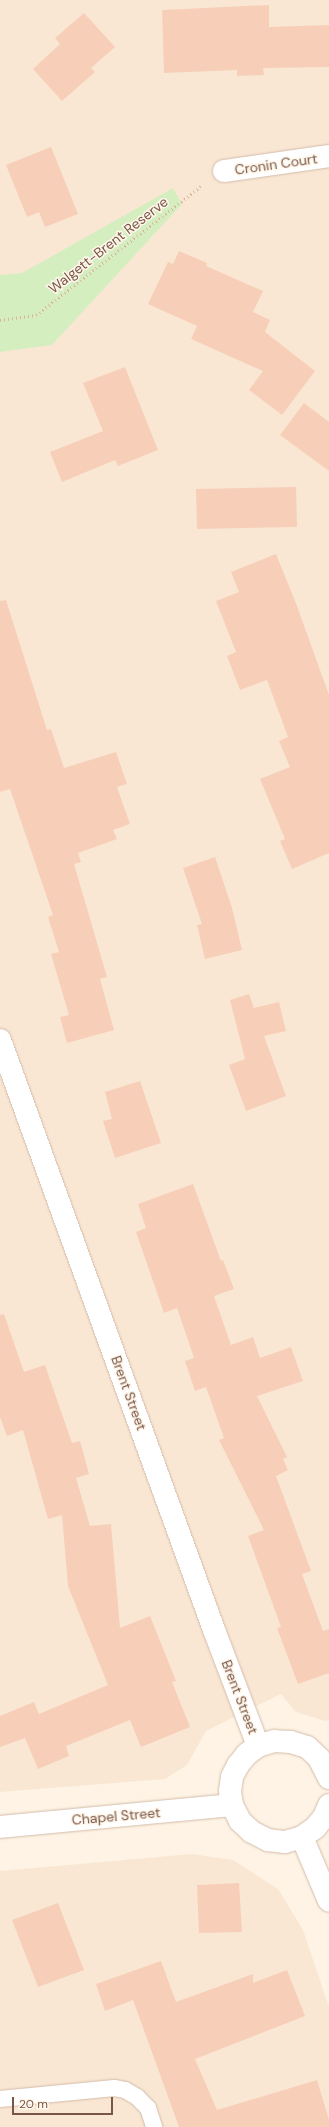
<!DOCTYPE html>
<html>
<head>
<meta charset="utf-8">
<style>
  body { margin:0 }
  #map { position:relative; width:329px; height:2127px; overflow:hidden; background:#fef3e4; font-family:"DM Sans",sans-serif }
  div>[style] { position:absolute }
  .residential>* { inset:0; background:#f9e7d4 }
  .green>* { inset:0; background:#d5eec0 }
  .building>* { inset:0; background:#f7cfb8 }
  .path>* { height:2.5px; margin-top:-1.25px; transform-origin:0; background:repeating-linear-gradient(90deg,#dcb29b 0 1px,transparent 0 4px) }
  .roads { filter:drop-shadow(0 0 1px #d4bcab) drop-shadow(0 0 1px #d4bcab) }
  .lane>* { height:16px; margin:-8px; padding:0 8px; transform-origin:8px; border-radius:8px; background:#fff }
  .street>* { height:22px; margin:-11px; padding:0 11px; transform-origin:11px; border-radius:11px; background:#fff }
  .secondary>* { height:22px; margin:-11px; padding:0 11px; transform-origin:11px; border-radius:11px; background:#fff }
  span { translate:-50% -50%; white-space:nowrap; text-align:center; line-height:1.15; -webkit-text-stroke:3px #fff7ec; paint-order:stroke }
  .street-label { font-size:14px; color:#7a5646 }
  .scale { position:absolute; left:12px; top:2097px; width:101px; height:18px; box-sizing:border-box; border:2px solid #7a5646; border-top:0; padding-left:5px; font-size:12px; line-height:14px; white-space:nowrap; color:#7a5646; -webkit-text-stroke:3px #fff7ec; paint-order:stroke }
</style>
</head>
<body>
<div id="map">
  <div class="residential">
    <div style="clip-path:polygon(0 0,329px 0,329px 1720px,325px 1721px,296px 1712px,281px 1694px,206px 1731px,187px 1765px,165px 1779px,0 1792px)"></div>
    <div style="clip-path:polygon(192px 1854px,233px 1860px,278px 1889px,303px 1930px,329px 2007px,329px 2127px,0 2127px,0 1871px)"></div>
  </div>
  <div class="green">
    <div style="clip-path:polygon(173px 188px,182px 204px,52px 345px,0 352px,0 275px,22px 273px)"></div>
  </div>
  <div class="building">
    <div style="clip-path:polygon(269px 5px,269px 27px,329px 25px,329px 67px,263px 68px,264px 75px,237px 76px,237px 70px,164px 73px,162px 10px)"></div>
    <div style="clip-path:polygon(84px 13px,115px 47px,91px 68px,95px 72px,62px 101px,33px 69px,60px 44px,55px 38px)"></div>
    <div style="clip-path:polygon(51px 147px,78px 214px,45px 227px,39px 212px,27px 217px,6px 165px)"></div>
    <div style="clip-path:polygon(179px 251px,207px 263px,206px 266px,263px 291px,253px 312px,270px 320px,265px 332px,315px 371px,282px 415px,249px 390px,263px 371px,191px 339px,197px 326px,148px 304px,168px 262px,173px 264px)"></div>
    <div style="clip-path:polygon(125px 367px,158px 450px,118px 466px,115px 460px,62px 482px,50px 452px,103px 431px,83px 383px)"></div>
    <div style="clip-path:polygon(304px 403px,329px 422px,329px 471px,280px 435px)"></div>
    <div style="clip-path:polygon(296px 487px,297px 527px,197px 529px,196px 489px)"></div>
    <div style="clip-path:polygon(276px 554px,297px 606px,329px 695px,329px 853px,292px 869px,280px 841px,285px 839px,260px 779px,290px 767px,279px 741px,288px 737px,267px 680px,240px 690px,227px 656px,236px 652px,216px 601px,239px 592px,231px 572px)"></div>
    <div style="clip-path:polygon(6px 600px,47px 730px,51px 729px,64px 768px,116px 752px,127px 784px,117px 787px,130px 824px,113px 830px,117px 839px,78px 853px,81px 862px,74px 864px,107px 977px,100px 979px,114px 1030px,67px 1043px,60px 1017px,69px 1015px,51px 954px,59px 952px,48px 917px,53px 915px,10px 789px,0 792px,0 601px)"></div>
    <div style="clip-path:polygon(215px 857px,232px 908px,242px 950px,205px 959px,197px 925px,202px 924px,183px 868px)"></div>
    <div style="clip-path:polygon(249px 994px,254px 1008px,279px 1002px,286px 1031px,264px 1036px,286px 1096px,246px 1111px,229px 1065px,245px 1059px,230px 1000px)"></div>
    <div style="clip-path:polygon(140px 1081px,161px 1143px,115px 1158px,103px 1121px,112px 1119px,105px 1092px)"></div>
    <div style="clip-path:polygon(193px 1184px,221px 1261px,223px 1260px,234px 1289px,214px 1296px,231px 1345px,253px 1337px,260px 1358px,291px 1347px,303px 1381px,257px 1396px,287px 1457px,283px 1459px,288px 1470px,276px 1476px,311px 1571px,302px 1574px,323px 1631px,329px 1629px,329px 1673px,298px 1684px,277px 1628px,281px 1627px,248px 1536px,264px 1530px,219px 1440px,224px 1438px,206px 1387px,195px 1391px,185px 1361px,194px 1358px,177px 1308px,164px 1313px,136px 1232px,146px 1228px,138px 1204px)"></div>
    <div style="clip-path:polygon(4px 1314px,24px 1372px,45px 1365px,72px 1443px,80px 1441px,89px 1474px,76px 1478px,90px 1526px,111px 1524px,120px 1628px,150px 1616px,176px 1681px,172px 1682px,190px 1727px,141px 1747px,130px 1720px,66px 1746px,69px 1756px,38px 1769px,25px 1738px,0 1747px,0 1716px,34px 1702px,39px 1714px,108px 1685px,68px 1586px,62px 1515px,48px 1519px,23px 1430px,7px 1436px,0 1417px,0 1315px)"></div>
    <div style="clip-path:polygon(239px 1883px,242px 1932px,199px 1933px,197px 1885px)"></div>
    <div style="clip-path:polygon(58px 1903px,84px 1970px,38px 1987px,12px 1920px)"></div>
    <div style="clip-path:polygon(161px 1961px,176px 2002px,253px 1974px,253px 1983px,287px 1970px,305px 2016px,195px 2059px,217px 2110px,317px 2080px,329px 2120px,329px 2127px,179px 2127px,133px 2000px,105px 2011px,96px 1984px)"></div>
  </div>
  <div class="path">
    <div style="left:0;top:320px;width:36px;rotate:-8deg"></div>
    <div style="left:36px;top:315px;width:209px;rotate:-38deg"></div>
  </div>
  <div class="roads">
    <div class="lane">
      <div style="left:0;top:2099px;width:115px;rotate:-5.5deg"></div>
      <div style="left:114px;top:2088px;width:11px;rotate:10deg"></div>
      <div style="left:125px;top:2090px;width:14px;rotate:30deg"></div>
      <div style="left:137px;top:2097px;width:16px;rotate:45deg"></div>
      <div style="left:148px;top:2108px;width:20px;rotate:72deg"></div>
    </div>
    <div class="street">
      <div style="left:224px;top:171px;width:106px;rotate:-8.1deg"></div>
      <div style="left:0;top:1040px;width:628px;rotate:70.06deg"></div>
      <div style="left:214px;top:1630px;width:124px;rotate:69.2deg"></div>
      <div style="left:302px;top:1837px;width:69px;rotate:67.1deg"></div>
    </div>
    <div class="secondary">
      <div style="left:329px;top:1778px;width:22px;rotate:-117deg"></div>
      <div style="left:319px;top:1758px;width:16px;rotate:-137deg"></div>
      <div style="left:307px;top:1747px;width:17px;rotate:-163deg"></div>
      <div style="left:291px;top:1742px;width:17px;rotate:-177deg"></div>
      <div style="left:274px;top:1741px;width:17px;rotate:163deg"></div>
      <div style="left:258px;top:1746px;width:14px;rotate:144deg"></div>
      <div style="left:247px;top:1754px;width:14px;rotate:129deg"></div>
      <div style="left:238px;top:1765px;width:13px;rotate:117deg"></div>
      <div style="left:232px;top:1777px;width:14px;rotate:98deg"></div>
      <div style="left:230px;top:1791px;width:14px;rotate:82deg"></div>
      <div style="left:232px;top:1805px;width:18px;rotate:63deg"></div>
      <div style="left:240px;top:1821px;width:16px;rotate:43deg"></div>
      <div style="left:252px;top:1832px;width:18px;rotate:27deg"></div>
      <div style="left:268px;top:1840px;width:17px;rotate:7deg"></div>
      <div style="left:285px;top:1842px;width:18px;rotate:-16deg"></div>
      <div style="left:302px;top:1837px;width:16px;rotate:-35deg"></div>
      <div style="left:315px;top:1828px;width:14px;rotate:-51deg"></div>
      <div style="left:324px;top:1817px;width:13px;rotate:-67deg"></div>
      <div style="left:0;top:1827px;width:233px;rotate:-5.4deg"></div>
    </div>
  </div>
  <div class="street-label">
    <span style="left:276px;top:164px;rotate:-8deg">Cronin Court</span>
    <span style="left:108px;top:245px;rotate:-38deg">Walgett-Brent Reserve</span>
    <span style="left:129px;top:1393px;rotate:70deg">Brent Street</span>
    <span style="left:240px;top:1697px;rotate:69deg">Brent Street</span>
    <span style="left:116px;top:1816px;rotate:-5deg">Chapel Street</span>
  </div>
  <div class="scale">20 m</div>
</div>
</body>
</html>
